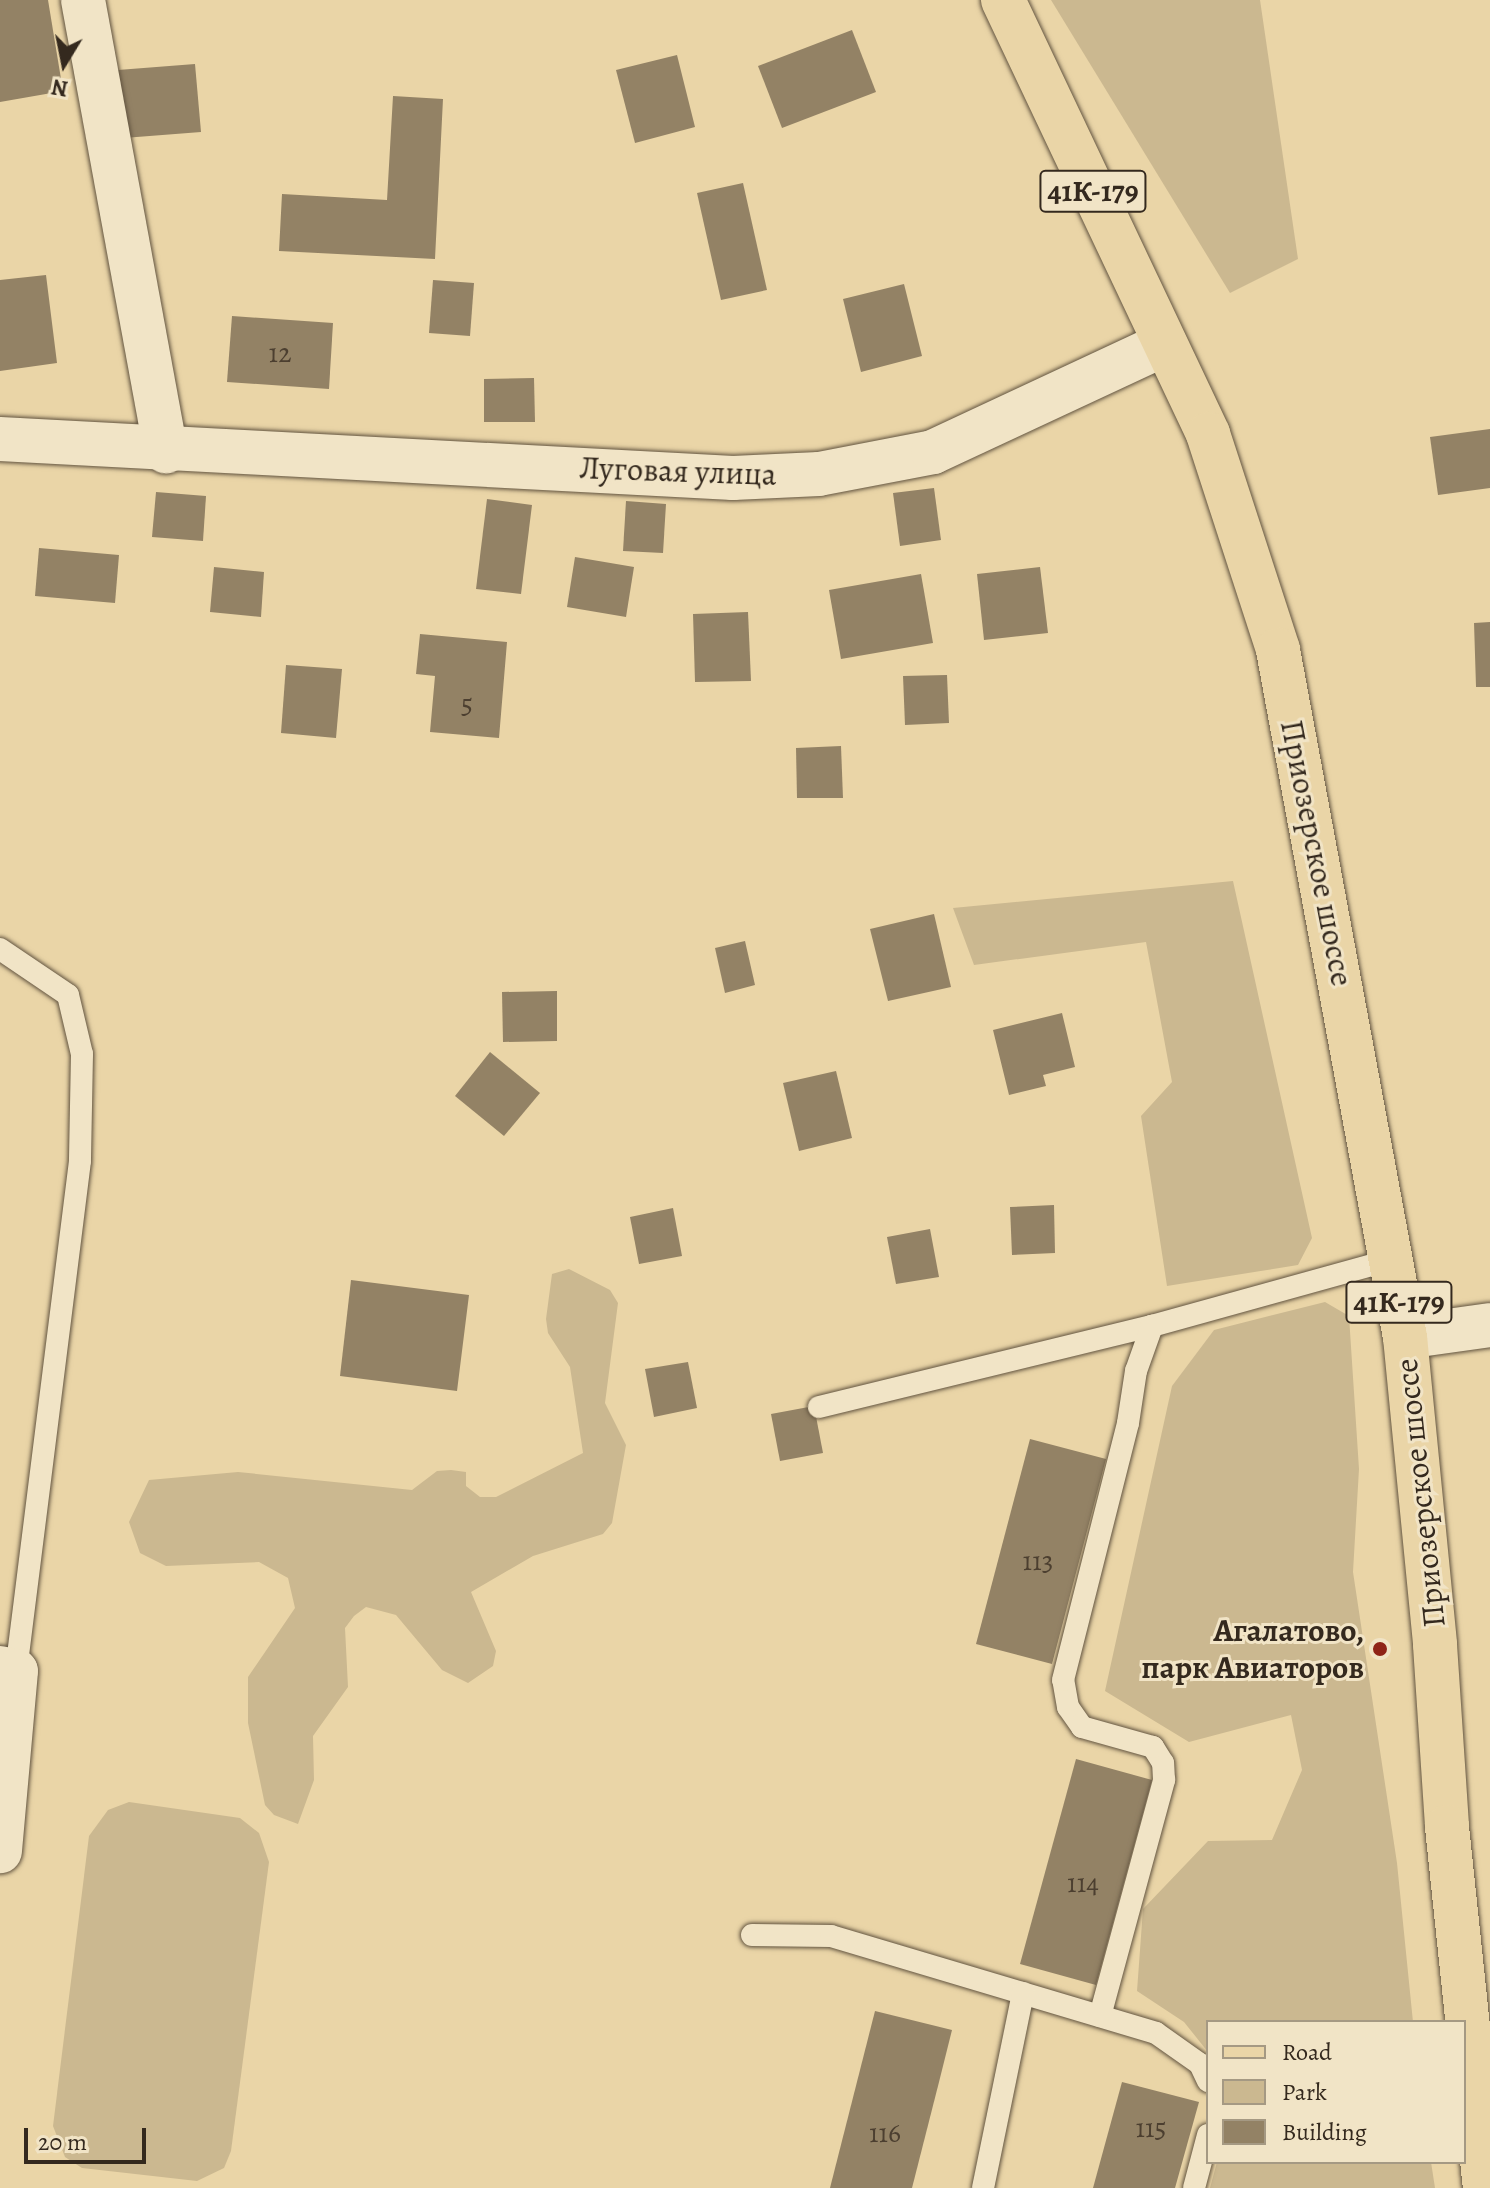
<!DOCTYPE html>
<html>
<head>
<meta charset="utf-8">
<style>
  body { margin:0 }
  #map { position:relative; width:1490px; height:2188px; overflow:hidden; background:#ead5a7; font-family:Alegreya,serif }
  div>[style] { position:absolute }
  .green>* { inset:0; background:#cbb890 }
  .building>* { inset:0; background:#938265 }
  .roads { filter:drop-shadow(0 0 2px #625440) drop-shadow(0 0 2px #625440) }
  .service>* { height:22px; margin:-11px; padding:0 11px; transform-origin:11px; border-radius:11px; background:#f1e4c6 }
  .minor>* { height:44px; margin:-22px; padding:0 22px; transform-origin:22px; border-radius:22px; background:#f1e4c6 }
  .primary>* { height:44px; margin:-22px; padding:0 22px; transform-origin:22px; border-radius:22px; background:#ead5a7 }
  .dots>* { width:22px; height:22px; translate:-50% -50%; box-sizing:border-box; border:4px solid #f1e4c6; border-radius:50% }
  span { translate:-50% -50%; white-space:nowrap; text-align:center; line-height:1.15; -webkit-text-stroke:6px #f1e4c6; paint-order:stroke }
  .number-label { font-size:28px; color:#4c3f30 }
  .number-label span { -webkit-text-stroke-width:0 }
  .shield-label span { padding:2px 6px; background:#f1e4c6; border:2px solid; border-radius:6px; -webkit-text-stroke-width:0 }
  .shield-label { font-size:30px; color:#34291e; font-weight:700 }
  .street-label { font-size:32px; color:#34291e }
  .poi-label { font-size:32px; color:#34291e; font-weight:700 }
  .right { translate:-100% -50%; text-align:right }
  .legend { position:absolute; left:1206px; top:2020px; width:260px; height:144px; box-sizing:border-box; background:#f1e4c6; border:2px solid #a59983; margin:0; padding:10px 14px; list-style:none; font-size:24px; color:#34291e }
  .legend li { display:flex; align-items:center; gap:16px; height:40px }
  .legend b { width:40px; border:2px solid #a59983 }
  .north { position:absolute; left:24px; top:24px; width:80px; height:80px; -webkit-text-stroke:6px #f1e4c6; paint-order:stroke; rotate:190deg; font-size:22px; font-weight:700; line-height:32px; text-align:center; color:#34291e }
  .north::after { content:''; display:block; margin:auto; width:28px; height:36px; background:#34291e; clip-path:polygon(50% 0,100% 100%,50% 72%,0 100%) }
  .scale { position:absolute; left:24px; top:2128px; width:122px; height:36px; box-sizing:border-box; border:4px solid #34291e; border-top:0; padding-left:10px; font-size:24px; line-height:28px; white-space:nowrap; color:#34291e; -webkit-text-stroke:6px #f1e4c6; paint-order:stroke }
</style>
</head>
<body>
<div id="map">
  <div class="green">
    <div style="clip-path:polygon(1051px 0,1260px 0,1298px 259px,1230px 293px)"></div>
    <div style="clip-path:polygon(1233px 881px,1312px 1238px,1298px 1265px,1167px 1286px,1141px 1116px,1172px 1082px,1146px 942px,974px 965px,953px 908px)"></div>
    <div style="clip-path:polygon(569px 1269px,610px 1290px,618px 1303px,605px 1403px,626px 1445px,612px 1523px,603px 1534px,533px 1556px,471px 1592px,496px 1651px,493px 1666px,468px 1683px,442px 1670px,396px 1615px,366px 1607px,354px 1616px,345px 1628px,348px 1687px,313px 1736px,314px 1780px,298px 1824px,274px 1815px,265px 1805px,248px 1723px,248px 1677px,295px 1608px,288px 1578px,259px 1562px,166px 1566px,140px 1553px,129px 1522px,149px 1480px,238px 1472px,412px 1490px,437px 1471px,451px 1470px,466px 1472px,466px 1486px,480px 1497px,496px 1497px,583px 1453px,570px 1367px,548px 1333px,546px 1319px,552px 1274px)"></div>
    <div style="clip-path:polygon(1325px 1302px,1349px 1316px,1359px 1469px,1353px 1572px,1397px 1863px,1413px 2022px,1208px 2022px,1208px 2052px,1184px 2022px,1137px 1991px,1143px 1909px,1208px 1841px,1272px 1840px,1302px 1770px,1291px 1715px,1189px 1742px,1105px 1691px,1172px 1386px,1214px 1330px)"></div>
    <div style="clip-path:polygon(129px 1802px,240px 1818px,259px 1833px,269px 1862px,231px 2151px,224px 2168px,197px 2181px,82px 2168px,65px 2157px,53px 2126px,89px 1836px,108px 1810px)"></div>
    <div style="clip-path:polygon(1217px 2162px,1431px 2162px,1435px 2188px,1210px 2188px)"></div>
  </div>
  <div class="building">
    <div style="clip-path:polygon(0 0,48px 0,63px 91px,0 102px)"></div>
    <div style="clip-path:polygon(852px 30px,876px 92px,782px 128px,758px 66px)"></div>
    <div style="clip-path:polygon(677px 55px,695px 127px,635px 143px,616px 70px)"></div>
    <div style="clip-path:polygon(195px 64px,201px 132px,111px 139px,105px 71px)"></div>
    <div style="clip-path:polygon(393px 96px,443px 99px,435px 259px,279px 251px,282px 194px,387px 200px)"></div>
    <div style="clip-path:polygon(743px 183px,767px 290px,721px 300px,697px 193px)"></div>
    <div style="clip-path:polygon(46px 275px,57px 363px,0 371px,0 280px)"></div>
    <div style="clip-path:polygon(433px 280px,474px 283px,470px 336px,429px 333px)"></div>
    <div style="clip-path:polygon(904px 284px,922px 356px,861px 372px,843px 299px)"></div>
    <div style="clip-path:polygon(232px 316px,333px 323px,329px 389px,227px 382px)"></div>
    <div style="clip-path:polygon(534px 378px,535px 422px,484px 422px,484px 379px)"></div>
    <div style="clip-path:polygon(1490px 429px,1490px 488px,1438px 495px,1430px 437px)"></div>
    <div style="clip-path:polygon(934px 488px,941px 540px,900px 546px,893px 493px)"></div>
    <div style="clip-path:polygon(156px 492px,206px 496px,203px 541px,152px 537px)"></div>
    <div style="clip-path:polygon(487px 499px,532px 505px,521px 594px,476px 589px)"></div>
    <div style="clip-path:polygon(626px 501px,666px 504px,663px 553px,623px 551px)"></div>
    <div style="clip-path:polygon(39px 548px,119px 555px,115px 603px,35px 596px)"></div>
    <div style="clip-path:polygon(575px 557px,634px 567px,626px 617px,567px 607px)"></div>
    <div style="clip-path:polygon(214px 567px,264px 572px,261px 617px,210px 612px)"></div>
    <div style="clip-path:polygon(1040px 567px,1048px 633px,984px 640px,977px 574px)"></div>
    <div style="clip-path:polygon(921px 574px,933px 643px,841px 659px,829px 590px)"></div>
    <div style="clip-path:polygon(748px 612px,751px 681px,695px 682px,693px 614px)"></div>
    <div style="clip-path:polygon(1490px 622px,1490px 687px,1476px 687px,1474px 623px)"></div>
    <div style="clip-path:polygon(420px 634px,507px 642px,499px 738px,430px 732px,435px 676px,416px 674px)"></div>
    <div style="clip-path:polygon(286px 665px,342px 669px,336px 738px,281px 733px)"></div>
    <div style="clip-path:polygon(947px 675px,949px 723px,905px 725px,903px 676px)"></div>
    <div style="clip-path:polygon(841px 746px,843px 798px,797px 798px,796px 748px)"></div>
    <div style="clip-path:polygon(934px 914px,951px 987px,888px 1001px,870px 929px)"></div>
    <div style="clip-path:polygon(745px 941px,755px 985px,725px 993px,715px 948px)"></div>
    <div style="clip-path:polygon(557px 991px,557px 1041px,503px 1042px,502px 992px)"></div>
    <div style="clip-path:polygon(1062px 1013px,1075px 1067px,1043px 1075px,1046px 1086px,1009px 1095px,993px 1030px)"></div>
    <div style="clip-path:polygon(490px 1052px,540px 1093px,504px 1136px,455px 1096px)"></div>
    <div style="clip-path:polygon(836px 1071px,852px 1138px,799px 1151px,783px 1083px)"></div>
    <div style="clip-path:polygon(1054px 1205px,1055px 1253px,1012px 1255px,1010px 1207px)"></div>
    <div style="clip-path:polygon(673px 1208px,682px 1256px,639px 1264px,630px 1217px)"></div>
    <div style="clip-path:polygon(930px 1229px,939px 1277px,896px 1284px,887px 1237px)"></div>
    <div style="clip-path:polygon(351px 1280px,469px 1295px,457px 1391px,340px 1376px)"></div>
    <div style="clip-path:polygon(688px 1362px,697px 1408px,654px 1417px,645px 1369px)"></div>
    <div style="clip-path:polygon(814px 1406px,823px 1453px,780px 1461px,771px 1414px)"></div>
    <div style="clip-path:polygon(1030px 1439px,1106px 1459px,1052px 1664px,976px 1644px)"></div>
    <div style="clip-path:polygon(1076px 1759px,1152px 1780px,1096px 1985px,1020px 1964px)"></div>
    <div style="clip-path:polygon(875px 2011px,952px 2030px,939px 2082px,912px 2188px,830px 2188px)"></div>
    <div style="clip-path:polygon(1122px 2082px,1199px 2102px,1175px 2188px,1093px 2188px)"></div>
  </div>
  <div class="roads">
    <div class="service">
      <div style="left:0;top:949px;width:82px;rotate:34.1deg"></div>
      <div style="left:68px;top:995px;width:61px;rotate:76.7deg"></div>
      <div style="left:82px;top:1054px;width:107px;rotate:91.1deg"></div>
      <div style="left:80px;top:1161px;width:514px;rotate:97.15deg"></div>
      <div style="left:819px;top:1407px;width:343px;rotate:-13.7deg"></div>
      <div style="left:1152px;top:1326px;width:250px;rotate:-15.5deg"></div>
      <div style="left:752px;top:1935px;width:79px;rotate:0.7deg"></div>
      <div style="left:831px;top:1936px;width:339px;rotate:16.6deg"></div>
      <div style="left:1156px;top:2033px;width:54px;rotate:35.2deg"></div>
      <div style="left:1200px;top:2064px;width:19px;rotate:65deg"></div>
      <div style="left:1100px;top:2016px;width:245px;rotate:-74.8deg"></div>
      <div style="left:1164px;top:1780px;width:17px;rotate:-93deg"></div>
      <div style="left:1163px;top:1763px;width:19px;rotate:-122deg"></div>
      <div style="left:1153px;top:1747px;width:74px;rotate:-164.3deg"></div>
      <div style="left:1082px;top:1727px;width:24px;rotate:-125deg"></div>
      <div style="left:1068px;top:1707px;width:27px;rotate:-100deg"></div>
      <div style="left:1063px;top:1680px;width:265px;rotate:-75.8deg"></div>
      <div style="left:1128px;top:1423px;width:53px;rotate:-81.3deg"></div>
      <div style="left:1136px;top:1371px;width:48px;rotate:-70.4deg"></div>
      <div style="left:983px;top:2188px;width:199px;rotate:-78.4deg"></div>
      <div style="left:1194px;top:2188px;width:55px;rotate:-75.2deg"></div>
    </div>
    <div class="minor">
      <div style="left:83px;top:0;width:459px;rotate:79.6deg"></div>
      <div style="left:0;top:439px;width:734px;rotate:3.05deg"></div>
      <div style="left:733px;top:478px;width:86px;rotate:-2.7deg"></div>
      <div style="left:819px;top:474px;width:116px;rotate:-10.9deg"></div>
      <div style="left:933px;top:452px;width:256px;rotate:-25deg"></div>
      <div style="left:1405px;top:1337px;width:86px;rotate:-8deg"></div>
      <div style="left:0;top:1668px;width:16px;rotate:11deg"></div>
      <div style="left:16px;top:1671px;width:181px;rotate:95.1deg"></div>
    </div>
    <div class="primary">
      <div style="left:1003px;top:0;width:480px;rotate:64.7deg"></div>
      <div style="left:1208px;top:434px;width:227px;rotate:72deg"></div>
      <div style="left:1278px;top:650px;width:699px;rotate:79.53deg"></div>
      <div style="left:1405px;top:1337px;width:309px;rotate:84.4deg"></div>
      <div style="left:1435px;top:1645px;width:182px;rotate:86.2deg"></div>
      <div style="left:1447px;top:1827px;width:363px;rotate:84deg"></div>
    </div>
  </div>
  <div class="dots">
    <div style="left:1380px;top:1649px;background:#8f2418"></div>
  </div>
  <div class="number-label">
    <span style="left:280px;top:353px">12</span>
    <span style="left:467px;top:704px">5</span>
    <span style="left:1038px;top:1561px">113</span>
    <span style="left:1083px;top:1883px">114</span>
    <span style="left:1151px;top:2128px">115</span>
    <span style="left:885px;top:2133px">116</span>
  </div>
  <div class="shield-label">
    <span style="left:1093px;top:191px">41К-179</span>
    <span style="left:1399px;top:1302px">41К-179</span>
  </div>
  <div class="street-label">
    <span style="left:678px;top:471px;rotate:2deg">Луговая улица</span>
    <span style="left:1317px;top:853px;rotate:79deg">Приозерское шоссе</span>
    <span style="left:1420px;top:1493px;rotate:-96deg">Приозерское шоссе</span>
  </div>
  <div class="poi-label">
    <span class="right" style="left:1364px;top:1649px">Агалатово,<br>парк Авиаторов</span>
  </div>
  <ul class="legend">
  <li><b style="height:10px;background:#ead5a7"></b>Road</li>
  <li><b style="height:22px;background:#cbb890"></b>Park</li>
  <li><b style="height:22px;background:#938265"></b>Building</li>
  </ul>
  <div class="north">N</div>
  <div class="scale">20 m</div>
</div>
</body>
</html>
